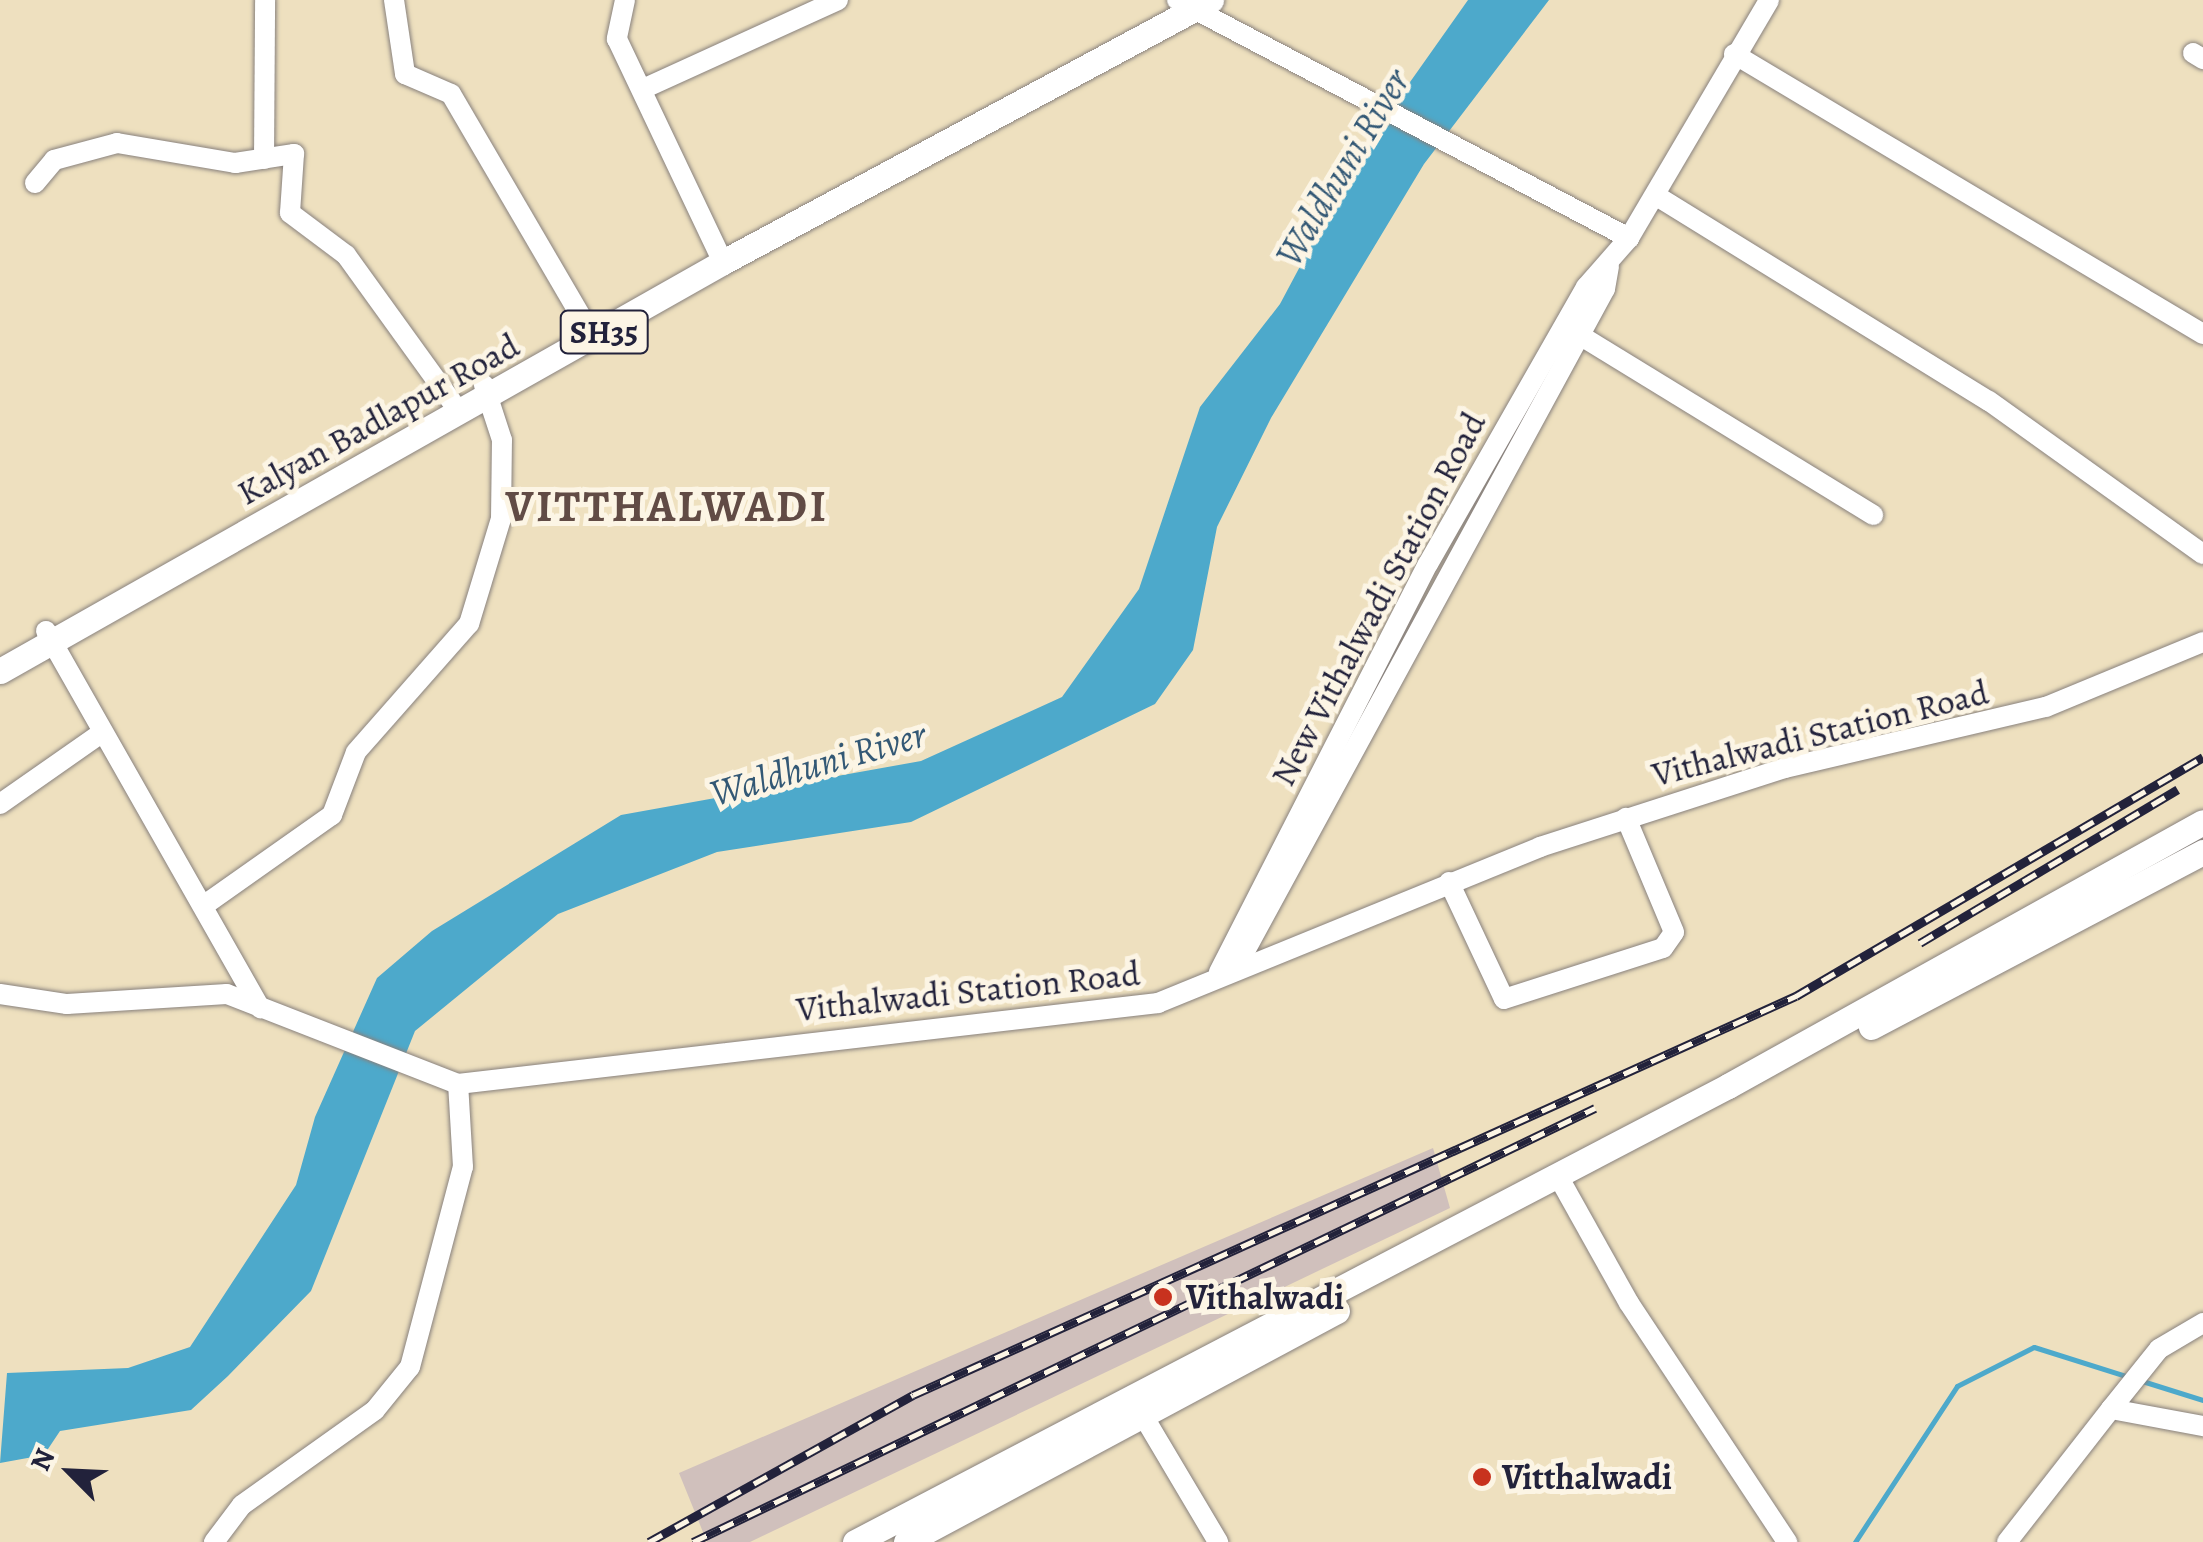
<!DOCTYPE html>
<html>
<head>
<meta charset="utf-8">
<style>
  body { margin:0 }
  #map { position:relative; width:2203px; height:1542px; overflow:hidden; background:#eee0bf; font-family:Alegreya,serif }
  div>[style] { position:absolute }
  .industrial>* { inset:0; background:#d0c0bc }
  .water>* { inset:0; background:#4da9cb }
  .stream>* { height:5px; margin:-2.5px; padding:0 2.5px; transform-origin:2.5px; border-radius:2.5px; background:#4da9cb }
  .roads { filter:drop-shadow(0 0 2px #88817d) drop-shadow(0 0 2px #88817d) }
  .minor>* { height:20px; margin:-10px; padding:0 10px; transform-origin:10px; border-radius:10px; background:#fff }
  .major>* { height:25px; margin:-12.5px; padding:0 12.5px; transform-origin:12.5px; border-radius:12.5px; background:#fff }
  .rail>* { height:9px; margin-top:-4.5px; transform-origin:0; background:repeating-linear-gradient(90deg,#fcf5e5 0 15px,#22223b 0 30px); box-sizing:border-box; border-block:2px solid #22223b }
  .dots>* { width:28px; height:28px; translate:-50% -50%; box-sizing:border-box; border:5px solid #fcf5e5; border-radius:50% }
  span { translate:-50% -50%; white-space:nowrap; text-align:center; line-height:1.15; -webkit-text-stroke:10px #fcf5e5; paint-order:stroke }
  .shield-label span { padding:2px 8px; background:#fcf5e5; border:2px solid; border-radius:8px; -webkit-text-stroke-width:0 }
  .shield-label { font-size:32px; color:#22223b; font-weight:700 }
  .street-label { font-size:35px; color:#22223b }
  .poi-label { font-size:35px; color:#22223b; font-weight:700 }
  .left { translate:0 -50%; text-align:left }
  .water-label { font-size:38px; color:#335875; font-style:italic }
  .district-label { font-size:45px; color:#614b45; font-weight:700; letter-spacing:2.5px }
  .north { position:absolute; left:20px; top:1422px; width:100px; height:100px; -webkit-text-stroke:8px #fcf5e5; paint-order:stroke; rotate:294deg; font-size:28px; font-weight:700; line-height:40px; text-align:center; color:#22223b }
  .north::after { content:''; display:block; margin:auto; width:35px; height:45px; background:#22223b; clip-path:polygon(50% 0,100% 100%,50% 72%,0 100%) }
</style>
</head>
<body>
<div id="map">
  <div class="industrial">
    <div style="clip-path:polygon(1433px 1148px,1450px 1208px,750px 1542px,707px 1542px,679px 1473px)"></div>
  </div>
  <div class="water">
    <div style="clip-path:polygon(1468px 0,1549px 0,1424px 164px,1271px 418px,1217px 527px,1193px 650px,1155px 704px,911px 822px,717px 852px,558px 914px,415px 1031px,311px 1291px,228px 1376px,191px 1410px,60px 1431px,44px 1455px,0 1463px,7px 1373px,128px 1368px,190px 1347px,296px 1185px,315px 1117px,377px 978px,432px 931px,621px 815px,921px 761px,1062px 697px,1139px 589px,1200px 407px,1280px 304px,1362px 150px)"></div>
  </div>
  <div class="stream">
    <div style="left:2139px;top:1380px;width:67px;rotate:17.4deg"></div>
    <div style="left:1855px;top:1542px;width:186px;rotate:-56.8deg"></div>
    <div style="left:1957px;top:1386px;width:86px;rotate:-26.9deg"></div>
    <div style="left:2034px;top:1347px;width:100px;rotate:17.5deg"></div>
  </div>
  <div class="roads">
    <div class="minor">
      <div style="left:394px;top:0;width:75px;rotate:81.5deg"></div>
      <div style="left:405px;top:74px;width:50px;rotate:23.5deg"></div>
      <div style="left:451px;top:94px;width:270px;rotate:59.7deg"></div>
      <div style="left:625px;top:0;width:40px;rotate:102deg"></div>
      <div style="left:617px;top:39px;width:247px;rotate:64.6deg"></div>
      <div style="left:1177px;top:0;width:511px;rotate:27.77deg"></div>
      <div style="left:2193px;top:53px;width:12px;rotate:31deg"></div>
      <div style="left:1734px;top:54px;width:546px;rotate:30.84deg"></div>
      <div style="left:645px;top:88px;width:212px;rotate:-24.5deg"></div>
      <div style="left:264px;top:159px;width:159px;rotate:-89.6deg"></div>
      <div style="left:35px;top:183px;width:30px;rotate:-50deg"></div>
      <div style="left:54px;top:160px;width:65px;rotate:-15.1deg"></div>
      <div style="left:117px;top:143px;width:120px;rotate:9.6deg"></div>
      <div style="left:235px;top:163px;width:60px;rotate:-8.7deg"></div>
      <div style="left:294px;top:154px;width:59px;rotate:93.9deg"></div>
      <div style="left:290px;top:213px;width:70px;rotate:36.9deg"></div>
      <div style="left:346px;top:255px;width:181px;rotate:54.2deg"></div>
      <div style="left:1655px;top:195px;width:392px;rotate:31.7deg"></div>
      <div style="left:1989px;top:401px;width:263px;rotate:35.6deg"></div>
      <div style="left:1568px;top:328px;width:358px;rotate:31.5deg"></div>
      <div style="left:46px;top:631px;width:434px;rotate:60.4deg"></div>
      <div style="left:0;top:804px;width:118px;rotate:-35deg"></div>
      <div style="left:1449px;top:882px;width:129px;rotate:64.8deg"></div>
      <div style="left:1504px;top:999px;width:167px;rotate:-17.8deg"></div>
      <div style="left:1663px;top:948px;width:19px;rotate:-55deg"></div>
      <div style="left:1674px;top:932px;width:124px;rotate:-112.8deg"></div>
      <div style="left:203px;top:906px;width:158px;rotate:-35.2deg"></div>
      <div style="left:332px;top:815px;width:67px;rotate:-69.1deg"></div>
      <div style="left:356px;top:752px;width:171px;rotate:-48.6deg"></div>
      <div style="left:469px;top:624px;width:110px;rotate:-73.1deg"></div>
      <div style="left:501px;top:519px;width:79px;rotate:-89.3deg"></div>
      <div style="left:502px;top:440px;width:58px;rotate:-108.1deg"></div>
      <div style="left:1238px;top:964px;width:768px;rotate:-61.47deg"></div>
      <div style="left:1605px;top:289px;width:23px;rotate:-80deg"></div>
      <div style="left:1219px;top:972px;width:458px;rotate:-62.9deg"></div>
      <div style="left:1428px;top:564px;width:319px;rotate:-60.3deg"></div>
      <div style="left:1586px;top:287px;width:65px;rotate:-48.7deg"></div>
      <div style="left:1629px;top:238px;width:276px;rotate:-59.5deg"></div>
      <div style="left:0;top:994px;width:68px;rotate:8.5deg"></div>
      <div style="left:67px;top:1004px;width:160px;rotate:-3.6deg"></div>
      <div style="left:227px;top:994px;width:248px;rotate:21.3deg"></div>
      <div style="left:458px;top:1084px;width:705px;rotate:-6.6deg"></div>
      <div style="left:1158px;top:1003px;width:413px;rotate:-22.2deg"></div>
      <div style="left:1540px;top:847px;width:257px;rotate:-17.9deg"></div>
      <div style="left:1785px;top:768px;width:268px;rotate:-13.2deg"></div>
      <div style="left:2046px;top:707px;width:170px;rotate:-22.5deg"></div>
      <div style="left:1558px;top:1176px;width:145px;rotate:60.8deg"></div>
      <div style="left:1629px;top:1303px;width:287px;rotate:56.5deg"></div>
      <div style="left:2203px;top:1323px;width:51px;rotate:149.4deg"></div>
      <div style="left:2159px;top:1349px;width:77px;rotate:128.7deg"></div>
      <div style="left:2111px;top:1409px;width:94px;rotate:10.5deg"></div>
      <div style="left:1135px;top:1402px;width:163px;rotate:59.3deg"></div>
      <div style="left:214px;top:1542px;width:46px;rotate:-52.9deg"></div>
      <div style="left:242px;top:1505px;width:163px;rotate:-35.5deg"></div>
      <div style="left:375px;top:1410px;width:55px;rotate:-50.9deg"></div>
      <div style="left:410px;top:1367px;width:207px;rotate:-75.2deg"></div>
      <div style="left:463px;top:1167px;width:83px;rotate:-93.4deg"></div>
      <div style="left:2007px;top:1542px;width:169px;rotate:-52deg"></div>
    </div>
    <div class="major">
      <div style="left:0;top:671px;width:831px;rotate:-29.5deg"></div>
      <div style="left:723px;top:262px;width:554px;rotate:-28.23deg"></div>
      <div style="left:1871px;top:1027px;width:375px;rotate:-27.8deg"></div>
      <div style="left:855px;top:1542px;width:985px;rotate:-27.58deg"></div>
      <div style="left:1728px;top:1086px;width:543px;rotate:-29.06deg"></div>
      <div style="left:906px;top:1542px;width:489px;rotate:-28.2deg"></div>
    </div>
  </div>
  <div class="rail">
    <div style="left:1920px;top:943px;width:300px;rotate:-30.8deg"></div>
    <div style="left:649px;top:1542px;width:302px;rotate:-29.1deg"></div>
    <div style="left:913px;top:1395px;width:969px;rotate:-24.32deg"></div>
    <div style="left:1796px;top:996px;width:472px;rotate:-30.4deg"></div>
    <div style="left:693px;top:1542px;width:1001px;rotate:-25.69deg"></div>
  </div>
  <div class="dots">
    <div style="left:1163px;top:1297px;background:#c8321e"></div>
    <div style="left:1482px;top:1477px;background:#c8321e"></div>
  </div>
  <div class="shield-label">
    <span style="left:604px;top:332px">SH35</span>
  </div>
  <div class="street-label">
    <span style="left:378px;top:419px;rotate:-29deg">Kalyan Badlapur Road</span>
    <span style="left:1378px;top:599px;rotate:-62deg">New Vithalwadi Station Road</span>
    <span style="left:1820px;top:733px;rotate:-14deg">Vithalwadi Station Road</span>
    <span style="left:968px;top:991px;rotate:-6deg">Vithalwadi Station Road</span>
  </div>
  <div class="poi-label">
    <span class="left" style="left:1186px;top:1297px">Vithalwadi</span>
    <span class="left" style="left:1502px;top:1477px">Vitthalwadi</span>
  </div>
  <div class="water-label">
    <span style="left:1343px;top:168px;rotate:-59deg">Waldhuni River</span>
    <span style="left:818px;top:764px;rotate:-16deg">Waldhuni River</span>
  </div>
  <div class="district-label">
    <span style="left:667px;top:507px">VITTHALWADI</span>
  </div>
  <div class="north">N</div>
</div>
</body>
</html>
